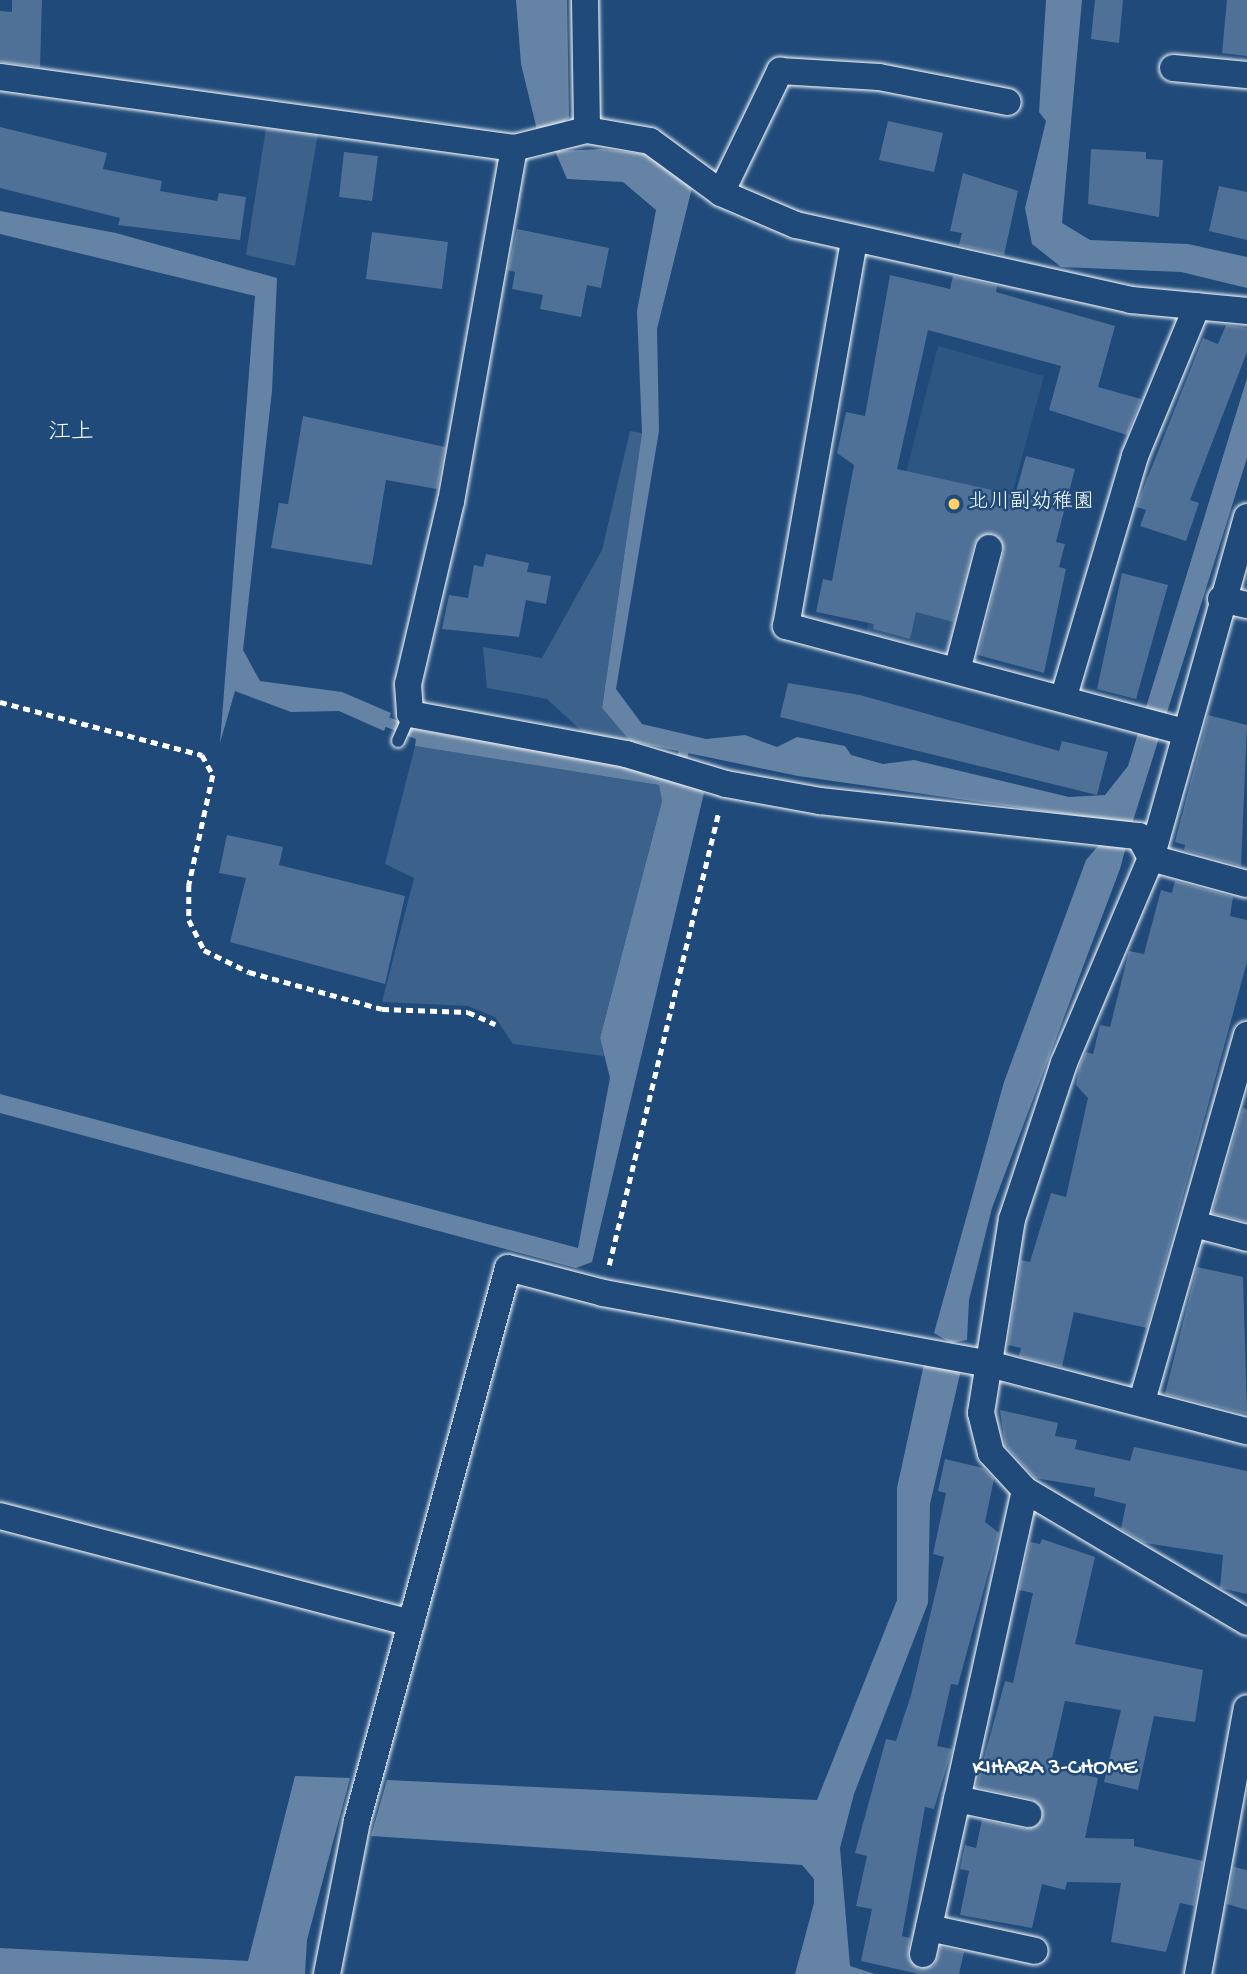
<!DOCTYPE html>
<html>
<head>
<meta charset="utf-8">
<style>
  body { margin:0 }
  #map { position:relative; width:1247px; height:1974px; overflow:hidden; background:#1f4a7a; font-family:"Gochi Hand","Klee One",sans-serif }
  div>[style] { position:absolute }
  .built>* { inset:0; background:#2e5683 }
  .green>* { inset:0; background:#3c618b }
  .water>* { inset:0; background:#6583a4 }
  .stream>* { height:10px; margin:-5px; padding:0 5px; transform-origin:5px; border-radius:5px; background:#6583a4 }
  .building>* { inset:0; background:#507197 }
  .path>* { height:4.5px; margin-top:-2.25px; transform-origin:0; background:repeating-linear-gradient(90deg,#fff 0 7px,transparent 0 12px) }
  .roads { filter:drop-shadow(0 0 2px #fff) drop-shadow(0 0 2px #fff) }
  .service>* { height:12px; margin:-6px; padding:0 6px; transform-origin:6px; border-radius:6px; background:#1f4a7a }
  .minor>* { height:26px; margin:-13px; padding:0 13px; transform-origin:13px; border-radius:13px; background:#1f4a7a }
  .dots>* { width:19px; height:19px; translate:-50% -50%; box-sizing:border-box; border:4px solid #1f4a7a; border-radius:50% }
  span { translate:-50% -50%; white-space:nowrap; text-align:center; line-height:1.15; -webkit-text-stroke:5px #1f4a7a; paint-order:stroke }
  .poi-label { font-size:21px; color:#fff }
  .left { translate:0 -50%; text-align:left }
  .neighbourhood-label { font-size:23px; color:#fff }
</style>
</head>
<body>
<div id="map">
  <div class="built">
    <div style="clip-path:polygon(938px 346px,1044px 376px,968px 656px,866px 633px)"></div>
  </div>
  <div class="green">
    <div style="clip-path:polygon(266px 128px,318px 134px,295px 266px,246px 255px)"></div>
    <div style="clip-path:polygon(630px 431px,642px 433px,602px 708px,630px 741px,586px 735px,547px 699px,487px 688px,483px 647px,542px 658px,602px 550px)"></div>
    <div style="clip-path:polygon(415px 746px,659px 785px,662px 801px,600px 1038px,604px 1056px,513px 1044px,495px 1017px,468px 1006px,382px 1002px,414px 878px,385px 864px)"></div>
  </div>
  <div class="water">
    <div style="clip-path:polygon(516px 0,567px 0,569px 118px,554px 129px,537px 130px,521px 64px)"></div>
    <div style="clip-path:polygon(1046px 0,1082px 0,1062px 223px,1090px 240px,1188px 244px,1247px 257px,1247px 288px,1181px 272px,1061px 267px,1032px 244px,1025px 208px,1046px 121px,1039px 112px)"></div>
    <div style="clip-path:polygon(602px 149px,644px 154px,693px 184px,657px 329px,659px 431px,616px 689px,642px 724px,706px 739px,745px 735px,777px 747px,797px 737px,845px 746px,851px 755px,883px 764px,914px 760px,1069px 797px,1105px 795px,1128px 766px,1247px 378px,1247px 458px,1132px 824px,798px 776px,630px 741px,602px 708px,642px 433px,637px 311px,656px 210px,623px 182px,567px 179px,555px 151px)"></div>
    <div style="clip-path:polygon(0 211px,116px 233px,277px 278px,272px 391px,243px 650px,260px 681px,342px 692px,391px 713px,384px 731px,339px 711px,291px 712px,235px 691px,220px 743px,255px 296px,0 234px)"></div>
    <div style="clip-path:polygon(417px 730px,622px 764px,687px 780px,704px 793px,592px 1262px,576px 1268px,0 1113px,0 1094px,578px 1248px,610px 1078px,600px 1038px,662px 801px,659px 785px,415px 746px)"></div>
    <div style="clip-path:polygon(1104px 839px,1127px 843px,1120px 869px,992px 1208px,969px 1300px,967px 1340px,951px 1343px,934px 1333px,1004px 1082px,1086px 860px)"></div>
    <div style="clip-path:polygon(924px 1364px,961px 1370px,930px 1504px,928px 1603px,854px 1794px,840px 1848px,850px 1966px,875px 1974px,795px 1974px,814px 1903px,814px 1879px,802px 1865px,371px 1836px,387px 1780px,817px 1800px,897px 1600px,897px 1488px)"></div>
    <div style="clip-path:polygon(295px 1776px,350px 1778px,307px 1940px,305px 1974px,0 1974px,0 1948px,248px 1961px)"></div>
  </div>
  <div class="stream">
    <div style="left:375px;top:717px;width:58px;rotate:22.2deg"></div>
    <div style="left:680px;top:770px;width:20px;rotate:-79deg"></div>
  </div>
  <div class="building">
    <div style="clip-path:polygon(12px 0,42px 0,40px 67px,0 62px,0 11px,12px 12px)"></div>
    <div style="clip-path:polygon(1095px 0,1123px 0,1119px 43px,1091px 39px)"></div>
    <div style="clip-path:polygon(1227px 0,1247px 0,1247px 56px,1222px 53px)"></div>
    <div style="clip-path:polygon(888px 121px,943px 133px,934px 172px,879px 160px)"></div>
    <div style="clip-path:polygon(0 127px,107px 153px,103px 169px,162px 181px,160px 191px,217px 201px,219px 193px,246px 197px,240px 240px,118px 225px,120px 218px,0 188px)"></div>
    <div style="clip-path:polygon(1091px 149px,1146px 152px,1146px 159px,1163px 160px,1159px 217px,1088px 204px)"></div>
    <div style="clip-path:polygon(344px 152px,378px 156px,372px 201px,339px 197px)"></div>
    <div style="clip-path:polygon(963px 173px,1018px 191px,1004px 255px,959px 245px,962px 233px,950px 231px)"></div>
    <div style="clip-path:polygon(1219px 186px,1247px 192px,1247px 240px,1209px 231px)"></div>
    <div style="clip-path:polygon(517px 229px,609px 248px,601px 288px,587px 285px,581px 317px,540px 309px,543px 295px,512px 289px,515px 272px,508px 270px)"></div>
    <div style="clip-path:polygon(372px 232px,448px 242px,442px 289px,366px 279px)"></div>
    <div style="clip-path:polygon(890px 275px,950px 289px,953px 276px,997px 286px,996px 292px,1115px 326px,1098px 387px,1141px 399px,1127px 435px,1049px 410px,1061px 366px,928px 330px,897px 469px,1015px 495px,1026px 456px,1075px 469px,1056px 542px,1065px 544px,1059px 567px,1066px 569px,1044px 673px,978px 655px,1004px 551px,994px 533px,974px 543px,953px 622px,916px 612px,910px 639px,873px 629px,874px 624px,816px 612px,823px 579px,832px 581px,854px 465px,837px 453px,846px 412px,865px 416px)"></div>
    <div style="clip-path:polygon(1226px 325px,1247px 328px,1247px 352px,1190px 500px,1199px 503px,1186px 541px,1140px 526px,1146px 510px,1136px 507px,1203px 338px,1218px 344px)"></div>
    <div style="clip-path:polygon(303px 416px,445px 447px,437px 489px,386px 480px,372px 565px,271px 548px,279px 503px,288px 504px)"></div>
    <div style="clip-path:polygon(486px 554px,529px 563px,527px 572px,551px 576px,546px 604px,526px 600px,519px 637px,442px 629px,449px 595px,468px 598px,474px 565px,483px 567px)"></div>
    <div style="clip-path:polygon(1122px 573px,1168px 585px,1136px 699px,1097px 689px)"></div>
    <div style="clip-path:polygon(788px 683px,860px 695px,1059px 751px,1062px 741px,1108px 752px,1097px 795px,780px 717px)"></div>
    <div style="clip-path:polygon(1208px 715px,1247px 725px,1241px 866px,1184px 850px,1185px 845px,1175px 842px)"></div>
    <div style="clip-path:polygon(227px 835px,283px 847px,279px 865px,405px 896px,385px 984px,230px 942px,246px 878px,219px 873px)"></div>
    <div style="clip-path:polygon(1175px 881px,1233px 897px,1230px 916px,1247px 920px,1247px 962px,1147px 1328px,1074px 1312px,1062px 1367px,1019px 1356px,1021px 1348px,1008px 1345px,1021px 1260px,1030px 1262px,1051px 1193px,1066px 1197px,1088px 1098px,1076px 1085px,1079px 1067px,1086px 1052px,1093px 1054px,1100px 1025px,1110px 1027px,1129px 951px,1144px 954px,1161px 890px,1172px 893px)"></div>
    <div style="clip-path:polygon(1243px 1108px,1247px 1109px,1247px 1222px,1212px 1213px)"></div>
    <div style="clip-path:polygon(1197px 1267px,1243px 1277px,1247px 1414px,1165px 1394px)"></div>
    <div style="clip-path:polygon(1000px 1410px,1058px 1423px,1055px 1436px,1077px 1440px,1075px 1449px,1130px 1461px,1134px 1447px,1247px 1471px,1247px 1594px,1220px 1588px,1223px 1555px,1145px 1543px,1121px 1529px,1126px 1504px,1094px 1496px,1095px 1488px,1035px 1478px,1005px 1445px)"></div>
    <div style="clip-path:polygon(945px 1459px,983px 1468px,994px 1479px,985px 1522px,999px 1533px,958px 1685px,951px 1684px,937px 1746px,952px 1749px,934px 1809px,925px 1807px,902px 1936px,910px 1938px,908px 1958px,919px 1969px,934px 1965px,941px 1947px,964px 1952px,959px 1974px,919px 1974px,861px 1961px,872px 1909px,856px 1906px,867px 1856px,855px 1853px,886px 1739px,896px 1741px,911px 1695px,944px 1557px,933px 1554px,946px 1493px,938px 1491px)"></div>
    <div style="clip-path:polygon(1042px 1539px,1095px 1557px,1075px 1644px,1203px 1670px,1195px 1722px,1154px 1716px,1138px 1790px,1104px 1782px,1121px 1710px,1065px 1701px,1050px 1767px,1098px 1778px,1085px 1838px,1134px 1839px,1134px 1846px,1203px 1861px,1194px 1906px,1180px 1903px,1166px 1952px,1111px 1942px,1121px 1883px,1067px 1882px,1065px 1890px,1042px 1884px,1032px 1928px,960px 1915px,969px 1871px,960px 1869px,965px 1845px,976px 1848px,982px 1820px,1025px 1829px,1043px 1818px,1032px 1799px,976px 1787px,1005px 1681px,1013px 1683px,1033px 1593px,1019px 1590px,1030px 1542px,1040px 1544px)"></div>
    <div style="clip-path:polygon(1234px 1867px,1247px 1870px,1247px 1910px,1227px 1904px)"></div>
  </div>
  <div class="path">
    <div style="left:0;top:702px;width:209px;rotate:14.7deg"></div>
    <div style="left:202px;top:755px;width:23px;rotate:61deg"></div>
    <div style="left:213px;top:775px;width:113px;rotate:102.3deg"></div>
    <div style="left:189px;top:885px;width:35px;rotate:90deg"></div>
    <div style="left:189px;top:920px;width:34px;rotate:63deg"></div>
    <div style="left:204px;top:950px;width:50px;rotate:26.1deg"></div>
    <div style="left:249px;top:972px;width:138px;rotate:15.5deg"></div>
    <div style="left:382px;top:1009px;width:86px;rotate:2deg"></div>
    <div style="left:468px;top:1012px;width:30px;rotate:24deg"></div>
    <div style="left:609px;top:1265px;width:467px;rotate:-76.4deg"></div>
  </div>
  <div class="roads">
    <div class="service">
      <div style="left:398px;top:741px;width:30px;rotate:-66deg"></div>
    </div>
    <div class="minor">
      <div style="left:585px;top:0;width:130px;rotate:89.1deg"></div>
      <div style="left:1173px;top:68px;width:74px;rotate:5.4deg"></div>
      <div style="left:0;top:77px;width:519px;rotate:7.86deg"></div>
      <div style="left:514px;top:148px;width:75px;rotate:-13.9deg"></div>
      <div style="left:587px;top:130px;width:64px;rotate:9.9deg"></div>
      <div style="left:650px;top:141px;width:88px;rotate:36.2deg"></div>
      <div style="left:721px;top:193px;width:82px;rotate:23.1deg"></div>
      <div style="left:796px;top:225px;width:343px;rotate:12.6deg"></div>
      <div style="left:1131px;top:300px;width:117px;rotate:5.4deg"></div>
      <div style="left:514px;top:148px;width:359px;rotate:100.1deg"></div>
      <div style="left:451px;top:501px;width:188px;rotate:103.2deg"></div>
      <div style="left:408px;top:684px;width:30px;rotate:86deg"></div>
      <div style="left:410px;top:714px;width:220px;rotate:10.5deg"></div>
      <div style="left:626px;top:754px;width:104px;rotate:16.7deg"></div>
      <div style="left:726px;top:784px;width:96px;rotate:10.3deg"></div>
      <div style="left:820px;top:801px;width:321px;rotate:6.3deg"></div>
      <div style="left:1139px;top:836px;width:25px;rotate:61deg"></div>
      <div style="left:1151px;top:858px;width:99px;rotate:15.2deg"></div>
      <div style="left:721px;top:193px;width:136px;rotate:-64.2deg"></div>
      <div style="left:780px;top:71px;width:99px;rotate:3.5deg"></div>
      <div style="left:879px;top:77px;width:131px;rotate:11deg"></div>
      <div style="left:854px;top:241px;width:391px;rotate:100deg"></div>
      <div style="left:786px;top:626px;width:413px;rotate:14.9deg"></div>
      <div style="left:1247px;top:517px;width:354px;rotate:105.7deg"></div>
      <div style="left:1151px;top:858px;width:223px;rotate:113deg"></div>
      <div style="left:1064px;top:1063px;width:164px;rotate:108.4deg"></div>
      <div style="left:1012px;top:1219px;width:196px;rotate:99.1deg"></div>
      <div style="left:981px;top:1413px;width:41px;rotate:76deg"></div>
      <div style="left:991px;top:1453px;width:50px;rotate:47.4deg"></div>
      <div style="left:1025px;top:1490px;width:258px;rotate:30.7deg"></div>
      <div style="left:1221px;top:599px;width:27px;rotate:13deg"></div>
      <div style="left:958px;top:667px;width:123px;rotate:-75.4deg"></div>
      <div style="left:1064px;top:696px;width:250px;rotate:-73.5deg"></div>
      <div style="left:1135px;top:456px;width:162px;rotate:-67.5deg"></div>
      <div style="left:1194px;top:1224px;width:55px;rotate:14.8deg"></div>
      <div style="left:1142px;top:1401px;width:381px;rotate:-74deg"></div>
      <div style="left:0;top:1516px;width:425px;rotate:14.6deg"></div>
      <div style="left:957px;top:1799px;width:73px;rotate:11.9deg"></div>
      <div style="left:929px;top:1928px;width:108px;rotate:12.2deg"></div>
      <div style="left:923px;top:1954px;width:475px;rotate:-77.6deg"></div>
      <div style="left:327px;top:1974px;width:156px;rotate:-78.9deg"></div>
      <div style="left:357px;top:1821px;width:573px;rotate:-74.73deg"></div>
      <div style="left:508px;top:1268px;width:98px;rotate:14.7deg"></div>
      <div style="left:603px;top:1293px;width:392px;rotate:10.4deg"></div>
      <div style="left:989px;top:1364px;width:267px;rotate:14.6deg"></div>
      <div style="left:1198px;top:1974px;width:270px;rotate:-79.6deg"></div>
    </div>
  </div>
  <div class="dots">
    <div style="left:954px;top:504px;background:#ffd166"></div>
  </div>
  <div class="poi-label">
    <span class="left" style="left:968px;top:504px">北川副幼稚園</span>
  </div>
  <div class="neighbourhood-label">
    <span style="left:71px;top:434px">江上</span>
    <span style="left:1055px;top:1769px">KIHARA 3-CHOME</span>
  </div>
</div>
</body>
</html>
